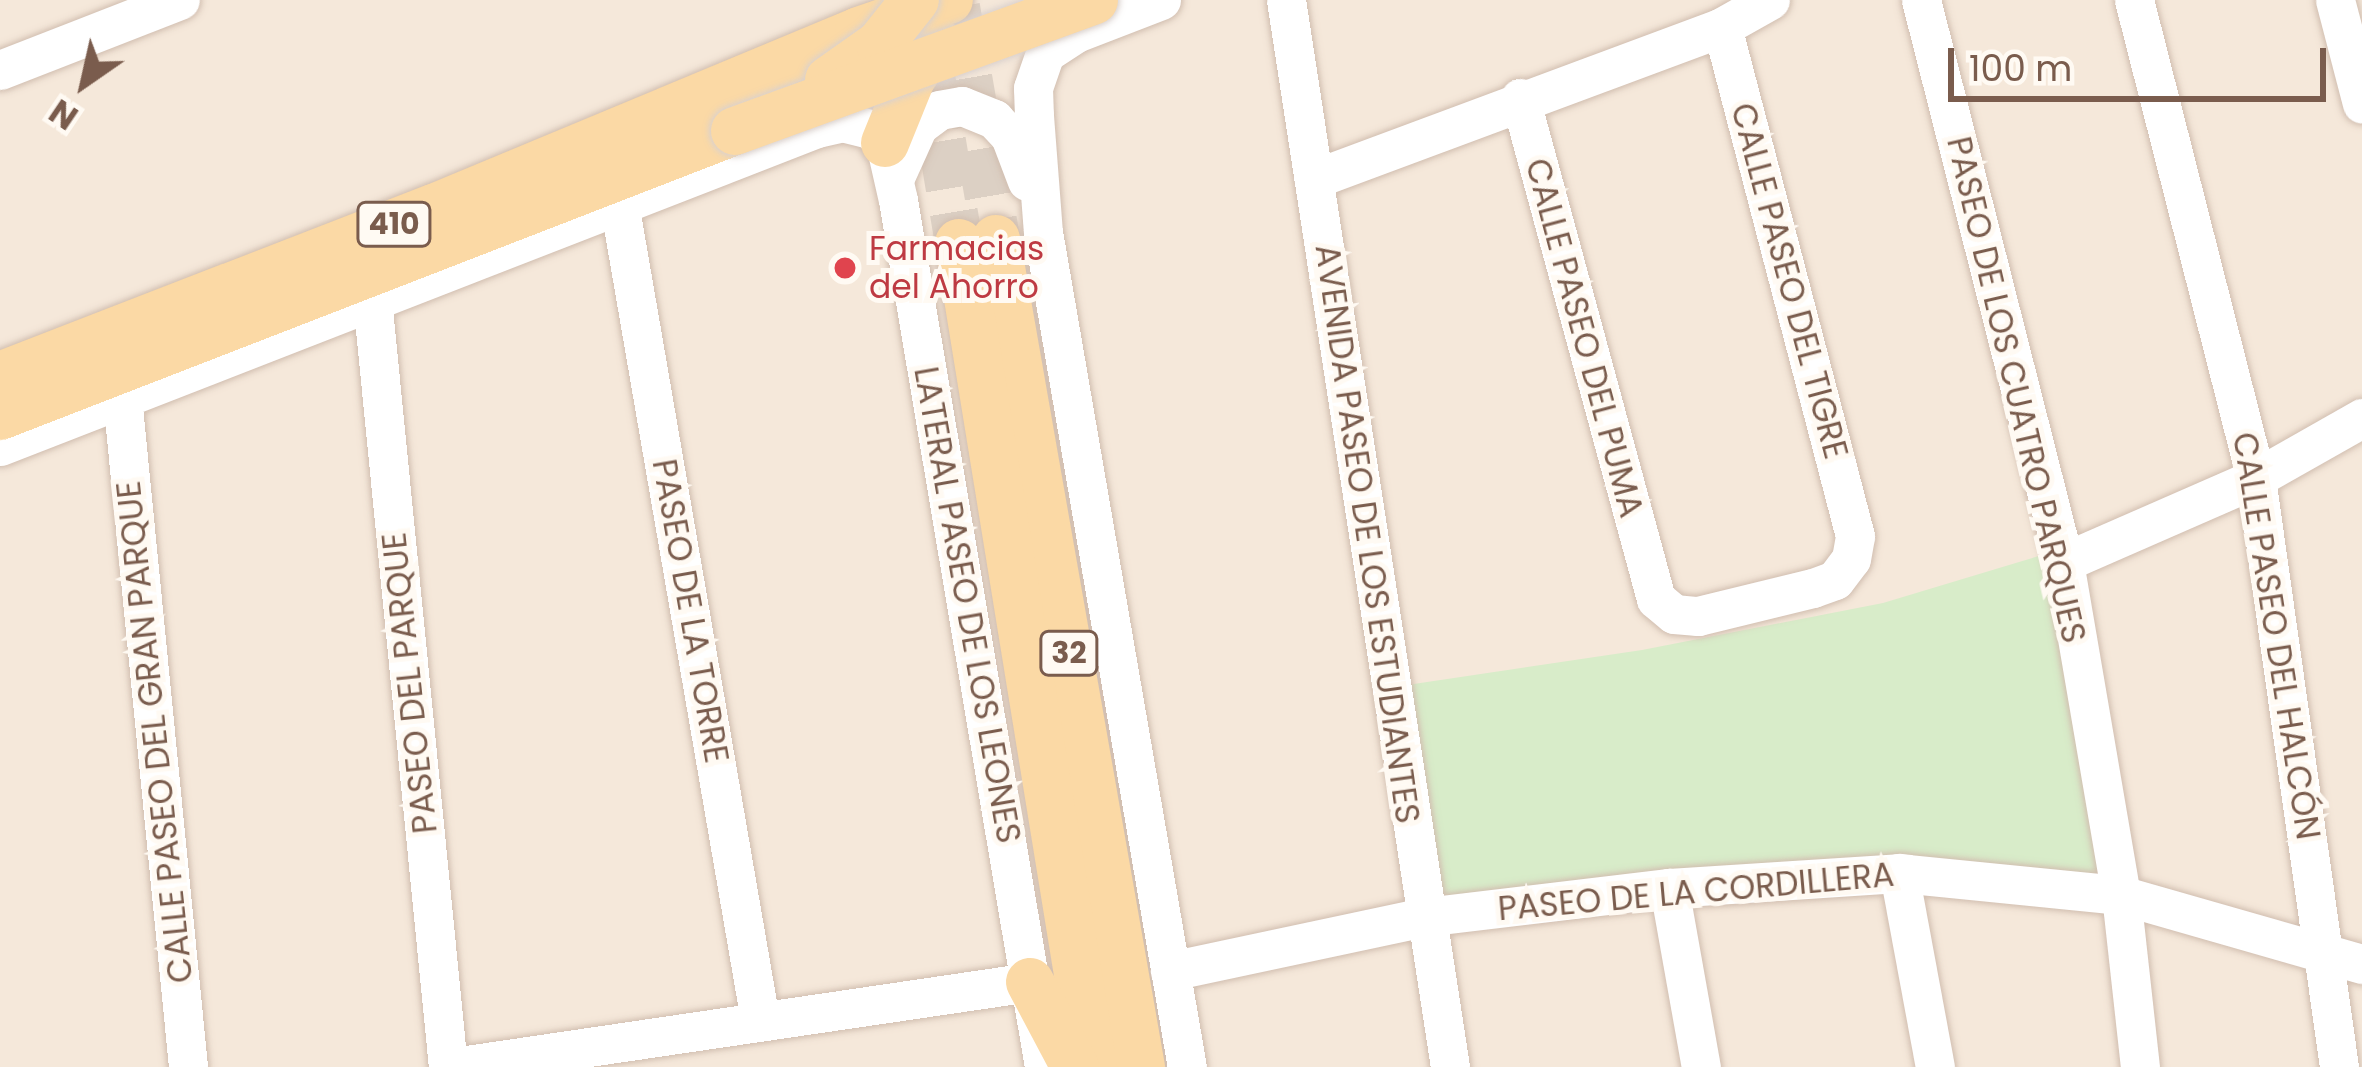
<!DOCTYPE html>
<html>
<head>
<meta charset="utf-8">
<style>
  body { margin:0 }
  #map { position:relative; width:2362px; height:1067px; overflow:hidden; background:#fdf6ec; font-family:Poppins,sans-serif }
  div>[style] { position:absolute }
  .residential>* { inset:0; background:#f5e8da }
  .green>* { inset:0; background:#d8ecc9 }
  .major-tunnel>* { height:48px; margin-top:-24px; transform-origin:0; background:repeating-linear-gradient(90deg,#dcd0c4 0 48px,transparent 0 72px) }
  .roads { filter:drop-shadow(0 0 3px #d1beb0) drop-shadow(0 0 3px #d1beb0) }
  .minor>* { height:39px; margin:-19.5px; padding:0 19.5px; transform-origin:19.5px; border-radius:19.5px; background:#fff }
  .major>* { height:48px; margin:-24px; padding:0 24px; transform-origin:24px; border-radius:24px; background:#fbd9a5 }
  .bridges { filter:drop-shadow(0 0 3px #dad1cd) drop-shadow(0 0 3px #dad1cd) }
  .major-bridge>* { height:48px; margin:-24px; padding:0 24px; transform-origin:24px; border-radius:24px; background:#fbd9a5 }
  .dots>* { width:33px; height:33px; translate:-50% -50%; box-sizing:border-box; border:6px solid #fffaf3; border-radius:50% }
  span { translate:-50% -50%; white-space:nowrap; text-align:center; line-height:1.15; -webkit-text-stroke:10px #fffaf3; paint-order:stroke }
  .shield-label span { padding:3px 9px; background:#fffaf3; border:3px solid; border-radius:9px; -webkit-text-stroke-width:0 }
  .shield-label { font-size:30px; color:#7a5c4d; font-weight:700 }
  .health-label { font-size:33px; color:#be3a42 }
  .left { translate:0 -50%; text-align:left }
  .street-label { font-size:33px; color:#7a5c4d }
  .north { position:absolute; left:24px; top:24px; width:120px; height:120px; -webkit-text-stroke:9px #fffaf3; paint-order:stroke; rotate:214deg; font-size:33px; font-weight:700; line-height:48px; text-align:center; color:#7a5c4d }
  .north::after { content:''; display:block; margin:auto; width:42px; height:54px; background:#7a5c4d; clip-path:polygon(50% 0,100% 100%,50% 72%,0 100%) }
  .scale { position:absolute; left:1948px; top:48px; width:378px; height:54px; box-sizing:border-box; border:6px solid #7a5c4d; border-top:0; padding-left:15px; font-size:36px; line-height:42px; white-space:nowrap; color:#7a5c4d; -webkit-text-stroke:9px #fffaf3; paint-order:stroke }
</style>
</head>
<body>
<div id="map">
  <div class="residential">
    <div style="clip-path:polygon(0 0,2362px 0,2362px 1067px,0 1067px)"></div>
  </div>
  <div class="green">
    <div style="clip-path:polygon(2042px 555px,2079px 707px,2100px 872px,2084px 879px,1453px 906px,1434px 893px,1407px 685px,1642px 650px,1883px 603px)"></div>
  </div>
  <div class="major-tunnel">
    <div style="left:956px;top:7px;width:235px;rotate:80.2deg"></div>
    <div style="left:930px;top:70px;width:175px;rotate:80.5deg"></div>
  </div>
  <div class="roads">
    <div class="minor">
      <div style="left:1161px;top:0;width:91px;rotate:158.8deg"></div>
      <div style="left:1076px;top:33px;width:37px;rotate:147deg"></div>
      <div style="left:1045px;top:53px;width:37px;rotate:109deg"></div>
      <div style="left:1033px;top:88px;width:28px;rotate:88deg"></div>
      <div style="left:1034px;top:116px;width:116px;rotate:85.6deg"></div>
      <div style="left:1043px;top:232px;width:847px;rotate:80.22deg"></div>
      <div style="left:1286px;top:0;width:1080px;rotate:81.26deg"></div>
      <div style="left:1921px;top:0;width:580px;rotate:75.72deg"></div>
      <div style="left:2064px;top:562px;width:338px;rotate:80.3deg"></div>
      <div style="left:2121px;top:895px;width:173px;rotate:83.7deg"></div>
      <div style="left:2134px;top:0;width:493px;rotate:75.7deg"></div>
      <div style="left:2256px;top:478px;width:595px;rotate:81.98deg"></div>
      <div style="left:2335px;top:0;width:107px;rotate:75.4deg"></div>
      <div style="left:0;top:70px;width:193px;rotate:-21.3deg"></div>
      <div style="left:1520px;top:98px;width:519px;rotate:74.81deg"></div>
      <div style="left:1656px;top:599px;width:23px;rotate:40deg"></div>
      <div style="left:1674px;top:614px;width:24px;rotate:5deg"></div>
      <div style="left:1698px;top:616px;width:118px;rotate:-13.7deg"></div>
      <div style="left:1813px;top:588px;width:23px;rotate:-20deg"></div>
      <div style="left:1835px;top:580px;width:26px;rotate:-53deg"></div>
      <div style="left:1851px;top:559px;width:23px;rotate:-80deg"></div>
      <div style="left:1855px;top:536px;width:526px;rotate:-104.64deg"></div>
      <div style="left:895px;top:177px;width:56px;rotate:-65.7deg"></div>
      <div style="left:918px;top:126px;width:26px;rotate:-37deg"></div>
      <div style="left:939px;top:110px;width:23px;rotate:-10deg"></div>
      <div style="left:962px;top:106px;width:35px;rotate:22deg"></div>
      <div style="left:994px;top:119px;width:23px;rotate:47deg"></div>
      <div style="left:1010px;top:136px;width:48px;rotate:69.3deg"></div>
      <div style="left:1314px;top:179px;width:435px;rotate:-20.4deg"></div>
      <div style="left:1722px;top:27px;width:55px;rotate:-29.4deg"></div>
      <div style="left:619px;top:203px;width:829px;rotate:80.21deg"></div>
      <div style="left:372px;top:299px;width:772px;rotate:84.35deg"></div>
      <div style="left:122px;top:397px;width:673px;rotate:84.37deg"></div>
      <div style="left:0;top:446px;width:877px;rotate:-21.27deg"></div>
      <div style="left:817px;top:128px;width:26px;rotate:-13deg"></div>
      <div style="left:842px;top:122px;width:29px;rotate:14deg"></div>
      <div style="left:870px;top:129px;width:21px;rotate:43deg"></div>
      <div style="left:885px;top:143px;width:58px;rotate:77.2deg"></div>
      <div style="left:898px;top:200px;width:879px;rotate:80.44deg"></div>
      <div style="left:2064px;top:562px;width:210px;rotate:-23.6deg"></div>
      <div style="left:2256px;top:478px;width:122px;rotate:-29.5deg"></div>
      <div style="left:1899px;top:873px;width:197px;rotate:79.5deg"></div>
      <div style="left:1669px;top:888px;width:182px;rotate:79.9deg"></div>
      <div style="left:1170px;top:971px;width:260px;rotate:-12deg"></div>
      <div style="left:1424px;top:917px;width:247px;rotate:-6.8deg"></div>
      <div style="left:1669px;top:888px;width:230px;rotate:-3.7deg"></div>
      <div style="left:1899px;top:873px;width:223px;rotate:5.7deg"></div>
      <div style="left:2121px;top:895px;width:251px;rotate:16deg"></div>
      <div style="left:453px;top:1067px;width:583px;rotate:-8.38deg"></div>
    </div>
    <div class="major">
      <div style="left:885px;top:143px;width:69px;rotate:-67.9deg"></div>
      <div style="left:911px;top:79px;width:46px;rotate:-55.6deg"></div>
      <div style="left:996px;top:239px;width:841px;rotate:80.07deg"></div>
      <div style="left:959px;top:243px;width:835px;rotate:80.76deg"></div>
      <div style="left:0;top:376px;width:465px;rotate:-21.2deg"></div>
      <div style="left:434px;top:208px;width:460px;rotate:-22.6deg"></div>
      <div style="left:859px;top:31px;width:95px;rotate:-19deg"></div>
      <div style="left:0;top:416px;width:788px;rotate:-21.19deg"></div>
      <div style="left:1030px;top:982px;width:96px;rotate:62.1deg"></div>
    </div>
  </div>
  <div class="bridges">
    <div class="major-bridge">
      <div style="left:829px;top:80px;width:62px;rotate:-35.2deg"></div>
      <div style="left:880px;top:44px;width:56px;rotate:-51.5deg"></div>
      <div style="left:735px;top:131px;width:382px;rotate:-20deg"></div>
    </div>
  </div>
  <div class="dots">
    <div style="left:845px;top:268px;background:#e0444e"></div>
  </div>
  <div class="shield-label">
    <span style="left:394px;top:224px">410</span>
    <span style="left:1069px;top:653px">32</span>
  </div>
  <div class="health-label">
    <span class="left" style="left:869px;top:268px">Farmacias<br>del Ahorro</span>
  </div>
  <div class="street-label">
    <span style="left:1789px;top:281px;rotate:75deg">CALLE PASEO DEL TIGRE</span>
    <span style="left:1584px;top:338px;rotate:75deg">CALLE PASEO DEL PUMA</span>
    <span style="left:2016px;top:390px;rotate:77deg">PASEO DE LOS CUATRO PARQUES</span>
    <span style="left:1367px;top:534px;rotate:82deg">AVENIDA PASEO DE LOS ESTUDIANTES</span>
    <span style="left:967px;top:605px;rotate:80deg">LATERAL PASEO DE LOS LEONES</span>
    <span style="left:690px;top:611px;rotate:80deg">PASEO DE LA TORRE</span>
    <span style="left:2276px;top:636px;rotate:81deg">CALLE PASEO DEL HALCÓN</span>
    <span style="left:410px;top:683px;rotate:-96deg">PASEO DEL PARQUE</span>
    <span style="left:155px;top:732px;rotate:-96deg">CALLE PASEO DEL GRAN PARQUE</span>
    <span style="left:1696px;top:892px;rotate:-5deg">PASEO DE LA CORDILLERA</span>
  </div>
  <div class="north">N</div>
  <div class="scale">100 m</div>
</div>
</body>
</html>
